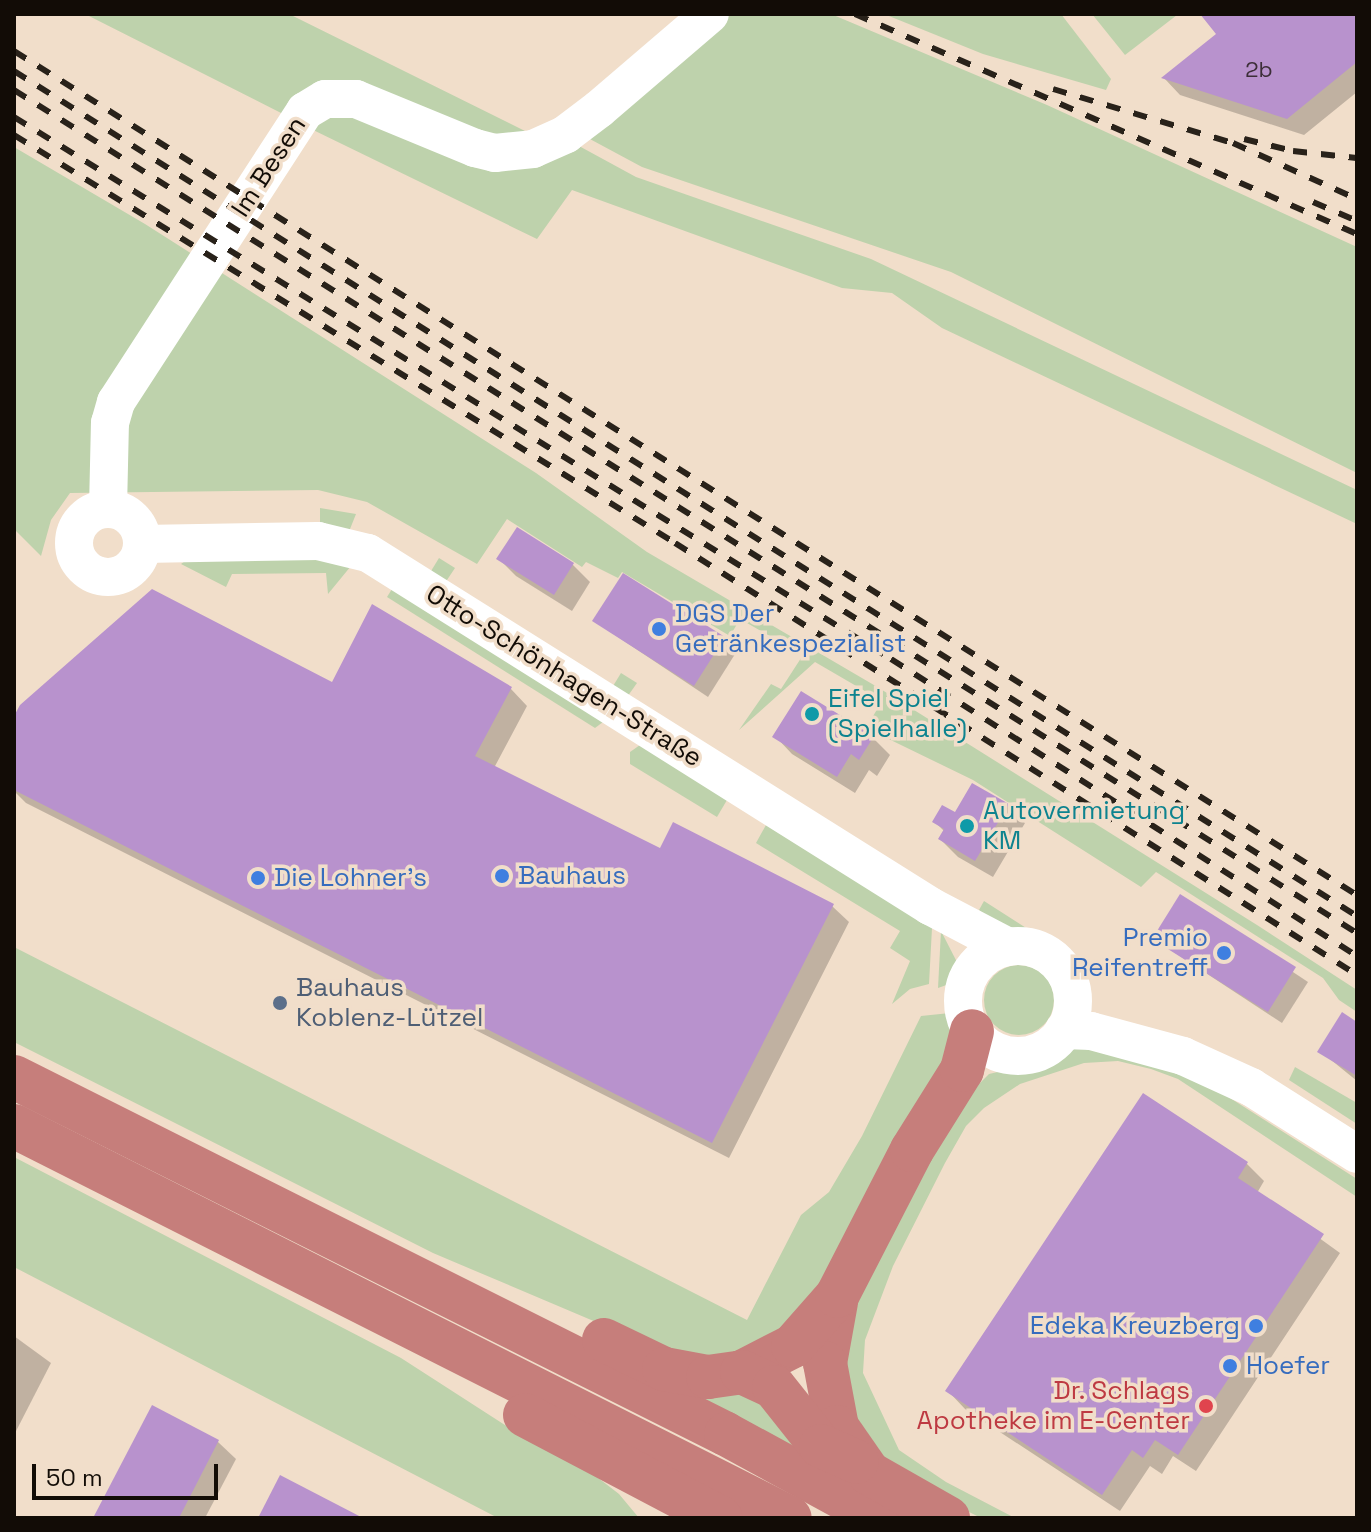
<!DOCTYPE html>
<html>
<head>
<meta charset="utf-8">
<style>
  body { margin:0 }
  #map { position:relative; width:1371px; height:1532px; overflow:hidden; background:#f1deca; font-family:"Space Grotesk",sans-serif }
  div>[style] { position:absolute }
  .green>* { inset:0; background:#bed2ac }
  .round { border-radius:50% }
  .shadow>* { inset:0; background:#0003 }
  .building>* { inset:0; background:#b892cd }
  .minor>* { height:38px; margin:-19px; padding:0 19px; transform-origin:19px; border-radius:19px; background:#fff }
  .minor>.ring { margin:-19px; padding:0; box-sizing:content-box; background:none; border:38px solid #fff; border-radius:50% }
  .highway>* { height:44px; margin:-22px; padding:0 22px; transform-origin:22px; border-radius:22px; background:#c67e7b }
  .rail>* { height:6px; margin-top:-3px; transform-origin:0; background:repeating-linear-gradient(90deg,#29221a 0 14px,transparent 0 28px) }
  .dots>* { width:22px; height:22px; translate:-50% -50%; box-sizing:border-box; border:4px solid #f1deca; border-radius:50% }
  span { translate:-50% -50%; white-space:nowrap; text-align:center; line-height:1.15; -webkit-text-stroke:7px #f1deca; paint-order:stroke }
  .number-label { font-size:22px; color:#3c2e38 }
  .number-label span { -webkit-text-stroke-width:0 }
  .street-label { font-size:26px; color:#120c06 }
  .shop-label { font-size:26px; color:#366cbe }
  .left { translate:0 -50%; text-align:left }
  .right { translate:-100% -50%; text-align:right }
  .culture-label { font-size:26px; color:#0d838f }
  .service-label { font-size:26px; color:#4e5e75 }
  .health-label { font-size:26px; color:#be3a42 }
  .frame { position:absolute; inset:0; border:16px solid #120c06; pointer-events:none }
  .scale { position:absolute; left:32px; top:1464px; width:186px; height:36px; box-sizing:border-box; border:4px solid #120c06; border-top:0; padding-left:10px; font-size:24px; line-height:28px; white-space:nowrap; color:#120c06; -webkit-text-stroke:6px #f1deca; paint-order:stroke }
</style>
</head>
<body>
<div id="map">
  <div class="green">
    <div style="clip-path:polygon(85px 14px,289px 14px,535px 136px,508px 141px,386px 98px,285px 115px)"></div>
    <div style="clip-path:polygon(726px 14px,831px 14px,1047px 105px,1357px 247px,1357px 473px,951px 272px,642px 167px,588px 138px)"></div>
    <div style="clip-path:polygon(884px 14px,1061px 14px,1111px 79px,1106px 90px,983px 54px)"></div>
    <div style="clip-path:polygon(1092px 14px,1176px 14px,1177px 15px,1125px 55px)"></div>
    <div style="clip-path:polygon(331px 112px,579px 146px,636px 177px,871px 259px,1357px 490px,1357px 524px,942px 328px,892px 293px,842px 288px,572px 190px,537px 239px,307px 127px)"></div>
    <div style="clip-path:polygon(14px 147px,145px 224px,536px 473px,647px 552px,879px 688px,1257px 925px,1357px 990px,1357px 1012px,1339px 1000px,1323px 978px,1156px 872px,1141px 887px,973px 780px,866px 728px,882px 701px,815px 662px,739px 730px,771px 684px,781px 689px,803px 655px,740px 619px,730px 636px,622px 572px,618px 578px,586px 562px,582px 567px,507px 519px,477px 564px,367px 502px,318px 490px,70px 493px,51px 520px,41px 556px,14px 529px)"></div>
    <div style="clip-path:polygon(320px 508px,356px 514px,348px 534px,320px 529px)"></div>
    <div style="clip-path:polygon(314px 557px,351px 566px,328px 594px,326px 573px,232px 574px,226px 587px,181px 564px,189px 558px)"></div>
    <div style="clip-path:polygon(439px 558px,455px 568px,443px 586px,428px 576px)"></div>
    <div style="clip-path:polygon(392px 589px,603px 722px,595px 728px,387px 597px)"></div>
    <div style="clip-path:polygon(621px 673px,637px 683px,625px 700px,610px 691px)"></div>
    <div style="clip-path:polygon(640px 745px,727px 800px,717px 817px,630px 764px,630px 752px)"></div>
    <div style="clip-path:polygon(766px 825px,932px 928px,929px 984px,910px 989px,892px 1004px,910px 961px,890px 948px,900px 931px,756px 843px)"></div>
    <div style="clip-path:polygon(984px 901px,1056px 947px,1010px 936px,979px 910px)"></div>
    <div style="clip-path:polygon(941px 931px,959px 966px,952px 983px,938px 988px)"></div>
    <div style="clip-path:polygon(14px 947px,747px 1320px,801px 1215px,829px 1192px,862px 1136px,921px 1016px,950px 1013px,961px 1038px,846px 1246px,790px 1332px,714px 1361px,662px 1350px,433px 1253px,14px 1042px)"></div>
    <div class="round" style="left:984px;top:965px;width:70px;height:70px"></div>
    <div style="clip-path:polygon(1071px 1044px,1183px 1068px,1357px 1179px,1357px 1197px,1178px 1079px,1151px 1069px,1118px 1061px,1084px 1063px,1020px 1084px,984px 1108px,966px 1126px,945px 1163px,893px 1266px,865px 1340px,863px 1373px,899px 1450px,946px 1482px,1015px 1518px,981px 1518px,900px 1477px,853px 1431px,840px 1335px,914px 1181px,970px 1093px,989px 1074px,1040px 1062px)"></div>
    <div style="clip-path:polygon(1295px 1067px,1357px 1103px,1357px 1124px,1289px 1080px)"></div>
    <div style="clip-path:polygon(14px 1157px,401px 1358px,508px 1427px,584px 1467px,619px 1494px,639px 1518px,498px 1518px,14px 1267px)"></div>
    <div style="clip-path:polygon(658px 1381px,743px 1386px,811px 1455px)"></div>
  </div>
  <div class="shadow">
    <div style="clip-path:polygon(1209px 14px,1357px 14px,1357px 92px,1304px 135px,1180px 95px,1164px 78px,1219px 34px)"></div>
    <div style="clip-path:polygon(499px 559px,573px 565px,590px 582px,572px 611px,516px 576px)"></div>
    <div style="clip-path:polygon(623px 575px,737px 651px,708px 697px,594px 621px)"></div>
    <div style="clip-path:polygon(333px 685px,511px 689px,527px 706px,494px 768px,661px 851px,832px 906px,849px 922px,729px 1158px,26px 803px,14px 791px,14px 721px)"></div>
    <div style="clip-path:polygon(775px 736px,873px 738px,890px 755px,877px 776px,869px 770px,855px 793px,792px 754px)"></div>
    <div style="clip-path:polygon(1008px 806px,1025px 823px,993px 877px,958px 857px,940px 839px,945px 832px,934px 821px)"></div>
    <div style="clip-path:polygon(1180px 897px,1308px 982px,1282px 1023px,1154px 939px)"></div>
    <div style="clip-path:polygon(1357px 1024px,1357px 1081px,1320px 1051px)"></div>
    <div style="clip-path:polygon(1144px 1096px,1247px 1164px,1264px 1181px,1257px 1193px,1340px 1253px,1196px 1471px,1173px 1456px,1162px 1474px,1150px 1466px,1120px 1511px,965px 1409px,948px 1391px)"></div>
    <div style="clip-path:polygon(14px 1336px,51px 1363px,14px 1435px)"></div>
    <div style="clip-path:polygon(152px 1408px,218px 1442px,236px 1459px,205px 1518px,95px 1518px)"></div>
  </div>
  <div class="building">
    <div style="clip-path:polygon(1200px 14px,1357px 14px,1357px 62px,1287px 119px,1161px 78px,1216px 34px)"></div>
    <div style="clip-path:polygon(517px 527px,574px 563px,554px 595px,496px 559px)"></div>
    <div style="clip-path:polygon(623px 573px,725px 637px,694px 686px,592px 621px)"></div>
    <div style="clip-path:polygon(152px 589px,332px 682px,372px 604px,512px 687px,475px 756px,660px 848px,673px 822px,834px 904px,712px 1143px,14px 790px,14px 716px,20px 705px)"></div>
    <div style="clip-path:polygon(801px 691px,874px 736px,859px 760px,851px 754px,837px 777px,772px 737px)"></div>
    <div style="clip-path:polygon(972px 783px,1009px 804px,975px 861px,938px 839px,944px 829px,932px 822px,942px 805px,955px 812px)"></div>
    <div style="clip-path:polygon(1180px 894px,1296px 967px,1268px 1012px,1152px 939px)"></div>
    <div style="clip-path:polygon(1342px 1012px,1357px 1022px,1357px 1076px,1317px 1052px)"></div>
    <div style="clip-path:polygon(1143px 1093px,1248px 1162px,1238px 1178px,1324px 1234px,1178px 1455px,1155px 1440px,1143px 1458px,1132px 1450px,1102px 1495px,945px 1391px)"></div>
    <div style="clip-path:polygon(152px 1405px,219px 1440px,179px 1518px,93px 1518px)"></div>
    <div style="clip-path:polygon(280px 1475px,363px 1518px,258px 1518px)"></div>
  </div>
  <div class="minor">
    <div style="left:108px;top:509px;width:86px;rotate:-88.7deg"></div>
    <div style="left:110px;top:423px;width:22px;rotate:-74deg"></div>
    <div style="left:116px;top:402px;width:347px;rotate:-57deg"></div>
    <div style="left:305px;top:111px;width:23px;rotate:-31deg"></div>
    <div style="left:325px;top:99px;width:31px"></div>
    <div style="left:356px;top:99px;width:129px;rotate:22.4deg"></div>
    <div style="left:475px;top:148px;width:21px;rotate:14deg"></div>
    <div style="left:495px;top:153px;width:38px;rotate:-6deg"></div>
    <div style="left:533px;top:149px;width:36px;rotate:-24deg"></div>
    <div style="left:566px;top:134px;width:41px;rotate:-37.1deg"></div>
    <div style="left:599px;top:109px;width:146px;rotate:-40.6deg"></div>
    <div class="ring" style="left:74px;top:509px;width:30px;height:30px"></div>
    <div style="left:142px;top:544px;width:176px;rotate:-1deg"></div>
    <div style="left:318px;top:541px;width:51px;rotate:13.5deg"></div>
    <div style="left:368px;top:553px;width:664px;rotate:32.13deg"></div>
    <div style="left:930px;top:906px;width:88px;rotate:27.7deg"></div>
    <div class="ring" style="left:963px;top:946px;width:72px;height:72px"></div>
    <div style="left:1064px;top:1030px;width:27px;rotate:2deg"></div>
    <div style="left:1091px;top:1031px;width:95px;rotate:15.2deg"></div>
    <div style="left:1183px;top:1056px;width:75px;rotate:24.5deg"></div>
    <div style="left:1251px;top:1087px;width:125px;rotate:32.3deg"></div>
  </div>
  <div class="highway">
    <div style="left:14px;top:1077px;width:796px;rotate:26.63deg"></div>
    <div style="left:726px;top:1434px;width:175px;rotate:28.6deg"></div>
    <div style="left:14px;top:1126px;width:869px;rotate:26.8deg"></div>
    <div style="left:836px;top:1302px;width:62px;rotate:100.2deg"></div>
    <div style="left:825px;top:1363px;width:65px;rotate:79.4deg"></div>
    <div style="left:837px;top:1427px;width:56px;rotate:55.2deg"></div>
    <div style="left:869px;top:1473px;width:91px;rotate:29.7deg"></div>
    <div style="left:604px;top:1340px;width:67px;rotate:25.8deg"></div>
    <div style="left:664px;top:1369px;width:45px;rotate:10.3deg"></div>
    <div style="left:708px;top:1377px;width:34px;rotate:-8deg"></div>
    <div style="left:742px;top:1372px;width:57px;rotate:-27deg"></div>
    <div style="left:793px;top:1346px;width:67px;rotate:-48.7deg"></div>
    <div style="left:837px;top:1296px;width:164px;rotate:-62.8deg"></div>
    <div style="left:912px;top:1150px;width:94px;rotate:-58deg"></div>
    <div style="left:962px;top:1070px;width:40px;rotate:-75.6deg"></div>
    <div style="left:742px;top:1372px;width:35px;rotate:25deg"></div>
    <div style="left:774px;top:1387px;width:75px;rotate:51.5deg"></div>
    <div style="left:821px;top:1446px;width:39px;rotate:24deg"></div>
    <div style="left:525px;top:1415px;width:221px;rotate:27.8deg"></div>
  </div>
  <div class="rail">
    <div style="left:855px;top:14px;width:548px;rotate:23.67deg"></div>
    <div style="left:14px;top:51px;width:1586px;rotate:32.15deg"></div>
    <div style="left:14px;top:71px;width:1587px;rotate:32.18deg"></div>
    <div style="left:1053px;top:89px;width:188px;rotate:16.7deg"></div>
    <div style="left:1233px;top:143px;width:136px;rotate:24.3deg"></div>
    <div style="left:14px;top:90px;width:1586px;rotate:32.12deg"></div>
    <div style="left:14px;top:117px;width:1031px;rotate:31.72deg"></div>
    <div style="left:891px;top:659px;width:553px;rotate:32.51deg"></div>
    <div style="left:14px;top:135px;width:777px;rotate:31.68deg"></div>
    <div style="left:675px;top:543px;width:807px;rotate:32.35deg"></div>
    <div style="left:1244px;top:139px;width:50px;rotate:13.8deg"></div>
    <div style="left:1293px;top:151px;width:64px;rotate:6.2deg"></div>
    <div style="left:1313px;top:202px;width:48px;rotate:23.4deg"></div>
  </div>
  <div class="dots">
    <div style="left:659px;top:629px;background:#3f7fe0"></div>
    <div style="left:812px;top:714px;background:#0f9aa8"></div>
    <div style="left:967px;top:826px;background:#0f9aa8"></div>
    <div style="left:502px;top:876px;background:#3f7fe0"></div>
    <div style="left:258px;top:878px;background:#3f7fe0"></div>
    <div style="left:1224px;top:953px;background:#3f7fe0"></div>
    <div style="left:280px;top:1003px;background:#5c6f8a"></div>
    <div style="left:1256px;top:1326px;background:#3f7fe0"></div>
    <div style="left:1230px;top:1366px;background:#3f7fe0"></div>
    <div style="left:1206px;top:1406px;background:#e0444e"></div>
  </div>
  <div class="number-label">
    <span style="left:1259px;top:70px">2b</span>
  </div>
  <div class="street-label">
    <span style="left:269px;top:167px;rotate:-57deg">Im Besen</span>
    <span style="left:564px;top:676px;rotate:32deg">Otto-Schönhagen-Straße</span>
  </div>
  <div class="shop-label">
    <span class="left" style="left:675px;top:629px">DGS Der<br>Getränkespezialist</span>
    <span class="left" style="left:518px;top:876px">Bauhaus</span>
    <span class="left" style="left:274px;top:878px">Die Lohner's</span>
    <span class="right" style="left:1208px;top:953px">Premio<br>Reifentreff</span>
    <span class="right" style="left:1240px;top:1326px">Edeka Kreuzberg</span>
    <span class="left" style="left:1246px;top:1366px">Hoefer</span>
  </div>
  <div class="culture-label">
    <span class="left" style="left:828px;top:714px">Eifel Spiel<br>(Spielhalle)</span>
    <span class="left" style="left:983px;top:826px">Autovermietung<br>KM</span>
  </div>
  <div class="service-label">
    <span class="left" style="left:296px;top:1003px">Bauhaus<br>Koblenz-Lützel</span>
  </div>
  <div class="health-label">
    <span class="right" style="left:1190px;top:1406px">Dr. Schlags<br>Apotheke im E-Center</span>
  </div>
  <div class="frame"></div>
  <div class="scale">50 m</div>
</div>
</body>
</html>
